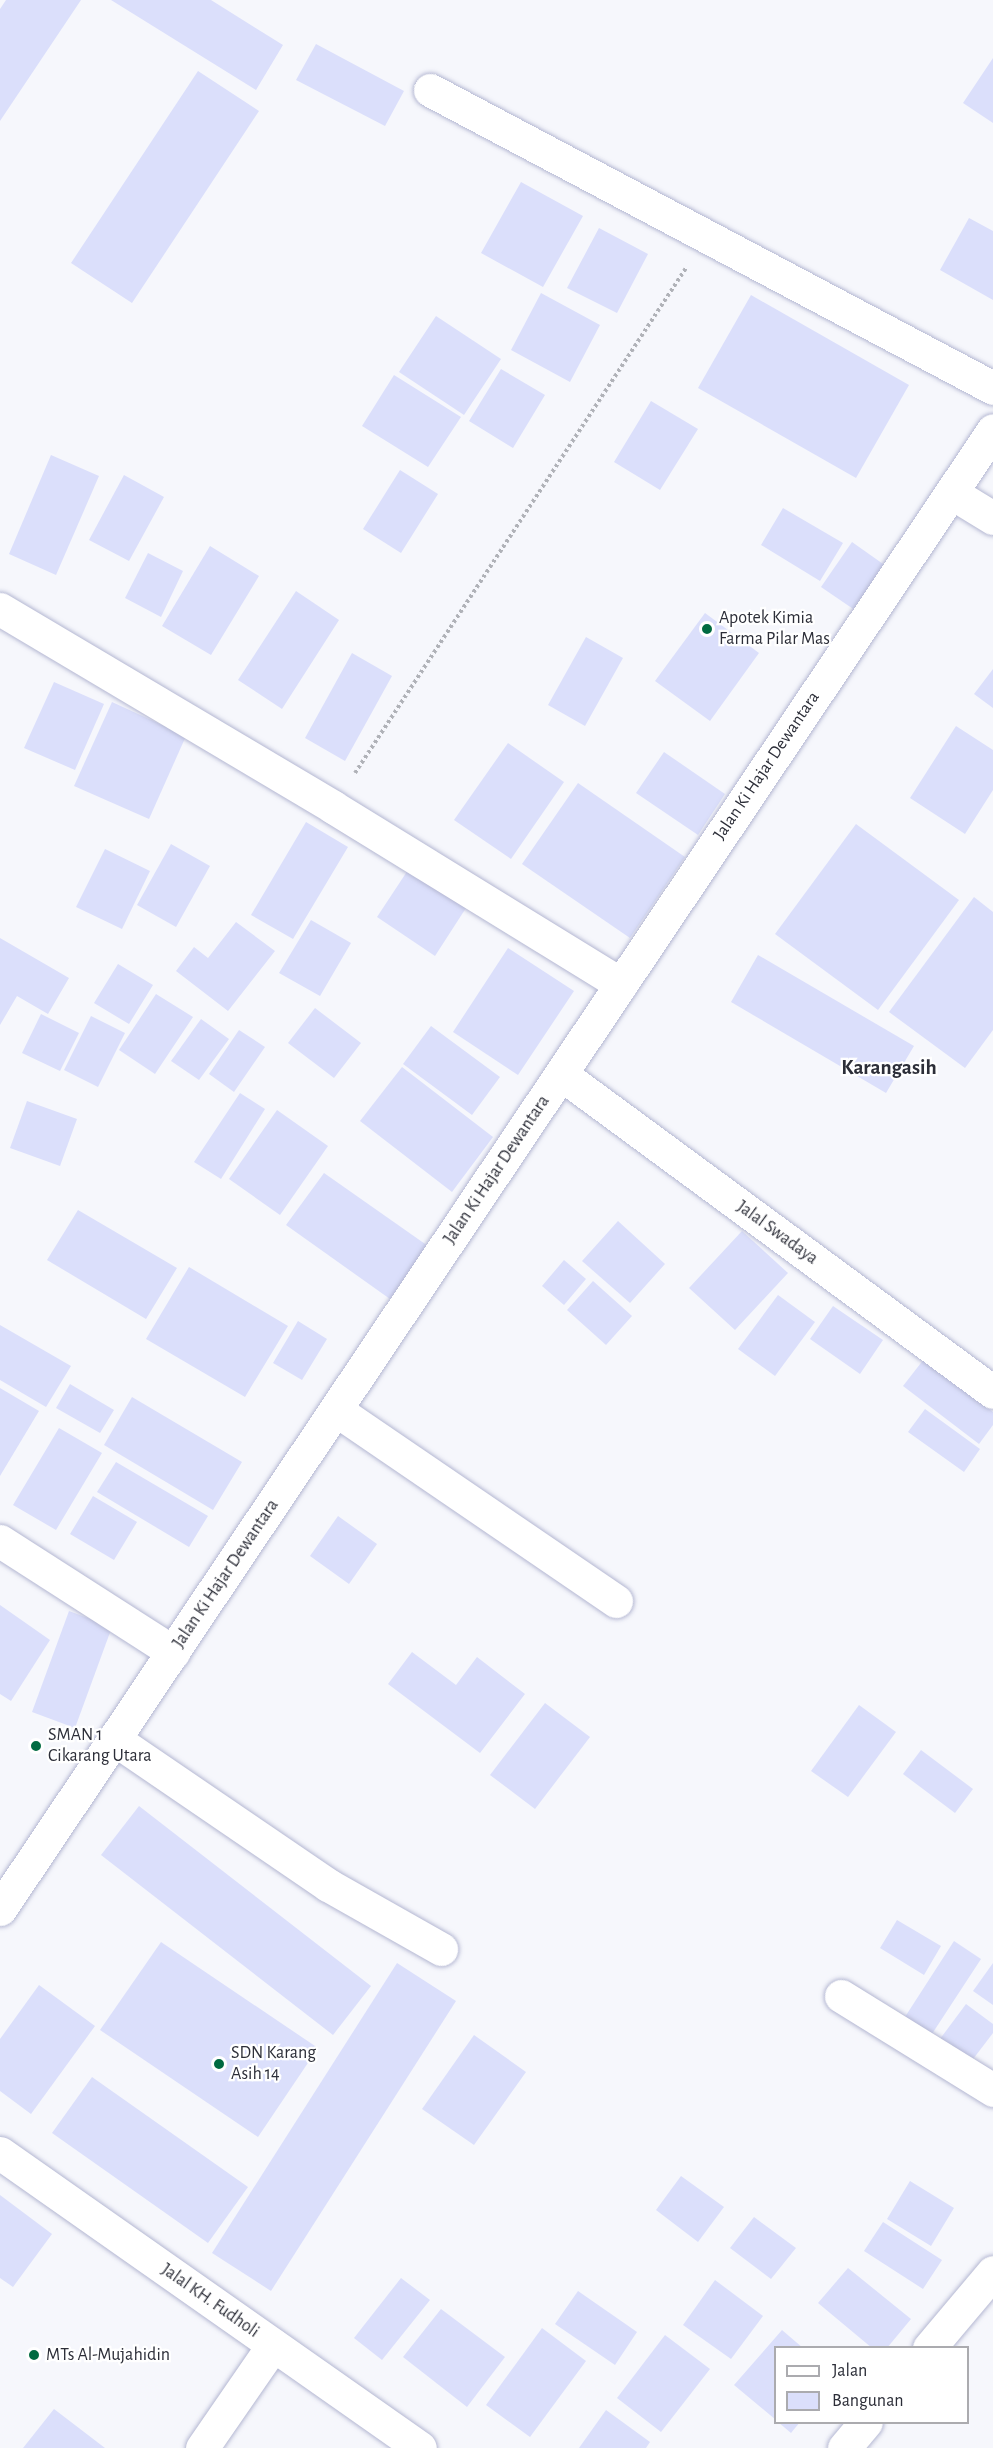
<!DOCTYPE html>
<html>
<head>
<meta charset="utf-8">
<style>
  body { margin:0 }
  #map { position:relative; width:993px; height:2448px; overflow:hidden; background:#f6f7fc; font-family:"Alegreya Sans",sans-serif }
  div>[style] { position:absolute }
  .building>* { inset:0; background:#dbdffb }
  .path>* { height:4px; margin-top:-2px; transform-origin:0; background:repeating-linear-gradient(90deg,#b0b2b8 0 3px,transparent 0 6px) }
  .roads { filter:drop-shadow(0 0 2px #b4b7d2) drop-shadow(0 0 2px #b4b7d2) }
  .minor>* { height:33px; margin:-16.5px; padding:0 16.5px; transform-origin:16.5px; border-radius:16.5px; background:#fff }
  .major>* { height:33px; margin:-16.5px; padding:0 16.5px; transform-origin:16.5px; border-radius:16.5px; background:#fff }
  .dots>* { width:16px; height:16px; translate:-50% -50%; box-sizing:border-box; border:3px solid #fff; border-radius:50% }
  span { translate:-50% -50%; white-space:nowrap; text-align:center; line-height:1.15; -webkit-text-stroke:4.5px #fff; paint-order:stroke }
  .poi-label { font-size:18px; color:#2c2e38 }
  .left { translate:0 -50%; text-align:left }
  .street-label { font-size:18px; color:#2c2e38 }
  .quarter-label { font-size:21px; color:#2c2e38; font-weight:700 }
  .legend { position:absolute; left:774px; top:2346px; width:195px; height:78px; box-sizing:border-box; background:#fff; border:2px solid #ababaf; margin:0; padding:8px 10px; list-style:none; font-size:18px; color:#2c2e38 }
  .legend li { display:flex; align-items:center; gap:12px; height:30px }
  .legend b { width:30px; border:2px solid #ababaf }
</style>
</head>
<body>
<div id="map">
  <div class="building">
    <div style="clip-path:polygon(6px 0,81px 0,0 121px,0 9px)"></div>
    <div style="clip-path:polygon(111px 0,211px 0,283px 45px,256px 90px)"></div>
    <div style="clip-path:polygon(316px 44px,404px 91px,385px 126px,296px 80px)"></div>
    <div style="clip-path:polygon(993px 58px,993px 123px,963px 103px)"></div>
    <div style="clip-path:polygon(198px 71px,259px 111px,132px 303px,71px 263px)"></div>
    <div style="clip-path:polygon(521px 182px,583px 216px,543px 287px,481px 253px)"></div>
    <div style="clip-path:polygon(969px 218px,993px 231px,993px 300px,940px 270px)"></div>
    <div style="clip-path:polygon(599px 228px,648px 254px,617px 313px,567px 288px)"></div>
    <div style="clip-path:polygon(541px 293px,600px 325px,570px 382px,511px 350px)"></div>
    <div style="clip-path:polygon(751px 295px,909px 385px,856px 478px,698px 388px)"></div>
    <div style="clip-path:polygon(436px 316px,501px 359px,464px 415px,399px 372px)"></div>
    <div style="clip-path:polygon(501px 369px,545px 395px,513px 448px,469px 421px)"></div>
    <div style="clip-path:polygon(394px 375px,461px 417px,428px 467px,362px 426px)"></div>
    <div style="clip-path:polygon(651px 401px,698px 429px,660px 490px,614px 462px)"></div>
    <div style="clip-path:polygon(51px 455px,99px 476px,56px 575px,9px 554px)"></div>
    <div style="clip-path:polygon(400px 470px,438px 494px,401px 553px,363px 529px)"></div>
    <div style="clip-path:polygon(124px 475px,164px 497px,129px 561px,89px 540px)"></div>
    <div style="clip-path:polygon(783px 508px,843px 543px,820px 581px,761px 545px)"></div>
    <div style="clip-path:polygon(852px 542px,893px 571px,862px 615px,821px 587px)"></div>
    <div style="clip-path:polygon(210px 546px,259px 576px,211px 655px,162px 626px)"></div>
    <div style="clip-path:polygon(148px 553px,183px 571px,161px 617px,125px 598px)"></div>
    <div style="clip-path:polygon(296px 591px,339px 620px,282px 709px,238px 680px)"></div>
    <div style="clip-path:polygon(705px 613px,759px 653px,710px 721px,655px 681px)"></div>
    <div style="clip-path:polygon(586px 637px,623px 658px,585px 726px,548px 705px)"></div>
    <div style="clip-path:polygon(352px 653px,392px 676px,345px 761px,305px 738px)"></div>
    <div style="clip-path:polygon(993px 669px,993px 708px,974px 694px)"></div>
    <div style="clip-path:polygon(54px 682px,104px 704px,75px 770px,24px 748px)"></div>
    <div style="clip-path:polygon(112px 702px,186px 736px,149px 819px,74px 786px)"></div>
    <div style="clip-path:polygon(956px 726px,993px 750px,993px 790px,965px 834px,910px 798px)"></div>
    <div style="clip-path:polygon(508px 743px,564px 782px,511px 859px,454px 820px)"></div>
    <div style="clip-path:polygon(664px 752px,725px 794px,698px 835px,636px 793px)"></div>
    <div style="clip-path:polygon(578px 783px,685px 857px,630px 938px,522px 864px)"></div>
    <div style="clip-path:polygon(306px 822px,348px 847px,293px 939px,251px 915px)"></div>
    <div style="clip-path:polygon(856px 824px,959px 900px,878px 1010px,775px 934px)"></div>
    <div style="clip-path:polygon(171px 844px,210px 866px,176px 927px,137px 905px)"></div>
    <div style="clip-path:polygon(105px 849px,150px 871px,122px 929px,76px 907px)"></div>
    <div style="clip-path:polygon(408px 870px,466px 908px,435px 956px,377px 917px)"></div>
    <div style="clip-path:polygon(974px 897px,993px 912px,993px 1030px,965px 1068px,889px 1012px)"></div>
    <div style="clip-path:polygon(311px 920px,351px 943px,320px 996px,279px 973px)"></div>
    <div style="clip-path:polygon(236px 922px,275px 951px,228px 1011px,176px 971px,194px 947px,208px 958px)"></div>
    <div style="clip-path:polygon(0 938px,69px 978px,48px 1014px,17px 996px,0 1025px)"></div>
    <div style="clip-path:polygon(508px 948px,574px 991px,518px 1075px,453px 1032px)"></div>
    <div style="clip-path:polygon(758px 955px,914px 1046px,886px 1093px,731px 1002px)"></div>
    <div style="clip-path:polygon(118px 964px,153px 985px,129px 1024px,94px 1003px)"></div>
    <div style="clip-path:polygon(156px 994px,193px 1017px,155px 1074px,119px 1050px)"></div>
    <div style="clip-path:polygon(315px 1008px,361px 1043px,334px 1078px,288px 1043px)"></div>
    <div style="clip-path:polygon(41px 1014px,79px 1033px,60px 1071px,22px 1053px)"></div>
    <div style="clip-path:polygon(91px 1016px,125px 1033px,98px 1087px,64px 1070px)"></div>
    <div style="clip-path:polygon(201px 1019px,229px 1039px,199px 1080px,171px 1061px)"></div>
    <div style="clip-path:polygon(431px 1026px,500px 1077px,472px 1115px,403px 1064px)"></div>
    <div style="clip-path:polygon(239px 1030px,265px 1047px,234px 1092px,209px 1074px)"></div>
    <div style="clip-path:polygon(402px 1067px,493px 1137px,452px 1192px,360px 1121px)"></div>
    <div style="clip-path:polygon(240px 1093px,265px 1109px,221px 1179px,194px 1162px)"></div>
    <div style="clip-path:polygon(27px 1101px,77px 1119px,60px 1166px,10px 1148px)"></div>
    <div style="clip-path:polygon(277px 1110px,328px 1146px,280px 1215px,229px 1179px)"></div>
    <div style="clip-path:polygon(324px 1173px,428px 1246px,390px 1299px,286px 1225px)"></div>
    <div style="clip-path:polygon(78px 1210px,177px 1268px,146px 1319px,47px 1260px)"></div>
    <div style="clip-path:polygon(618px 1221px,665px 1264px,630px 1303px,582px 1261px)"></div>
    <div style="clip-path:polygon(742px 1231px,788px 1273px,735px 1330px,689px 1288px)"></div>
    <div style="clip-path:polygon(564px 1260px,586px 1279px,564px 1305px,542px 1286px)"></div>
    <div style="clip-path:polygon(189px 1267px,288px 1326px,245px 1397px,146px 1339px)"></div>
    <div style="clip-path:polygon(593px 1281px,632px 1316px,606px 1345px,567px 1310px)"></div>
    <div style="clip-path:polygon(778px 1295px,815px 1322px,775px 1376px,738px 1349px)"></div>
    <div style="clip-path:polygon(833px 1306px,883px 1340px,860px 1374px,810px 1339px)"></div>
    <div style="clip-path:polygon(298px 1321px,327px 1339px,302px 1380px,273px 1363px)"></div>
    <div style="clip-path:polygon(0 1325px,71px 1366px,46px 1407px,0 1380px)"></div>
    <div style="clip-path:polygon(924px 1359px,993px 1412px,993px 1425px,979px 1444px,903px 1386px)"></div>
    <div style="clip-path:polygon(70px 1384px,114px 1410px,100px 1433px,56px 1408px)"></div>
    <div style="clip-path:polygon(0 1388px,39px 1411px,0 1476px)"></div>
    <div style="clip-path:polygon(132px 1397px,242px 1462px,213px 1510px,104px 1445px)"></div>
    <div style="clip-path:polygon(925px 1409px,980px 1449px,964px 1472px,908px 1432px)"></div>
    <div style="clip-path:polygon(59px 1428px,102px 1453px,56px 1530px,13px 1505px)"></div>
    <div style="clip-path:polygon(116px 1462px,208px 1516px,189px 1547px,97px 1492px)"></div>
    <div style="clip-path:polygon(93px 1496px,137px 1522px,114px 1560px,70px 1534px)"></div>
    <div style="clip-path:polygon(338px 1516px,377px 1544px,349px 1584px,310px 1556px)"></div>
    <div style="clip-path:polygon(0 1605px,50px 1640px,11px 1701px,0 1694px)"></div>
    <div style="clip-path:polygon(69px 1611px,112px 1627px,75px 1728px,32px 1712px)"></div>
    <div style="clip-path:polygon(412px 1652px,456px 1685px,477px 1657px,525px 1694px,480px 1753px,388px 1684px)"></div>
    <div style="clip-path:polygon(545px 1703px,590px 1737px,535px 1809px,490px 1775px)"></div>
    <div style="clip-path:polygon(859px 1705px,896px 1732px,848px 1797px,811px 1771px)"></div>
    <div style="clip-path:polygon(921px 1750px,973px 1789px,955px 1813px,903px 1774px)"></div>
    <div style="clip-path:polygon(139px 1806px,371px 1986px,333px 2035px,101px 1855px)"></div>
    <div style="clip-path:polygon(897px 1920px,941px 1946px,924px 1975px,880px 1948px)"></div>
    <div style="clip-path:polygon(954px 1941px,981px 1959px,930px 2037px,903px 2020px)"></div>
    <div style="clip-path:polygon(161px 1942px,318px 2048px,258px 2137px,100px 2030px)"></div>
    <div style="clip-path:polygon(397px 1963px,456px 2001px,271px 2291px,212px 2253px)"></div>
    <div style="clip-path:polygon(993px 1963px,993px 2005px,973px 1991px)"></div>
    <div style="clip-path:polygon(39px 1985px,95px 2026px,31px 2114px,0 2091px,0 2039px)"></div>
    <div style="clip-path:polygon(966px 2004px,993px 2024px,993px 2033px,967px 2067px,937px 2043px)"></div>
    <div style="clip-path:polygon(474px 2035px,526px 2072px,474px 2145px,422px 2109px)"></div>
    <div style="clip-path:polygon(92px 2077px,248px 2187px,208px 2243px,52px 2133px)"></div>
    <div style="clip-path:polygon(681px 2176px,724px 2207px,698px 2242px,656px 2210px)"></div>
    <div style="clip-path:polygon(910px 2181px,954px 2208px,931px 2246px,887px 2219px)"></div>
    <div style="clip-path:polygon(0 2195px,52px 2234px,13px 2287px,0 2278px)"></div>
    <div style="clip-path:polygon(754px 2217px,796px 2248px,771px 2279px,730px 2248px)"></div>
    <div style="clip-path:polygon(883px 2222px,942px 2260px,923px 2289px,864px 2251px)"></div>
    <div style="clip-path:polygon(848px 2268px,911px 2319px,887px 2348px,872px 2348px,818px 2303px)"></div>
    <div style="clip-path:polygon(401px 2278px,430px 2300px,382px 2360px,354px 2338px)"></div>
    <div style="clip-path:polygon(715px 2280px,763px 2316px,731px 2359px,683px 2325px)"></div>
    <div style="clip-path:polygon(578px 2291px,637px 2332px,615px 2365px,555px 2324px)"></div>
    <div style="clip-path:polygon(441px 2309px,505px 2357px,467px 2407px,403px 2357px)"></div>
    <div style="clip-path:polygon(542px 2328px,586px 2361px,530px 2437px,486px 2405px)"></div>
    <div style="clip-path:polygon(782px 2330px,803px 2348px,776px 2348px,776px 2420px,734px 2385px)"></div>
    <div style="clip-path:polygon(665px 2335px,710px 2369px,661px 2432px,617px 2398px)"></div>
    <div style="clip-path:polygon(54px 2409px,105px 2448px,23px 2448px)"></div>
    <div style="clip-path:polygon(606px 2410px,650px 2442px,646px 2448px,579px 2448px)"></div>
    <div style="clip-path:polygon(778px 2422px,800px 2422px,791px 2433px)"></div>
  </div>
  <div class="path">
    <div style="left:355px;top:773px;width:604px;rotate:-56.76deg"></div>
  </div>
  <div class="roads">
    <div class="minor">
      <div style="left:430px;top:90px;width:637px;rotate:27.89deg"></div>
      <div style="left:952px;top:493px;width:48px;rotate:31.4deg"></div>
      <div style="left:0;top:609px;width:387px;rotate:30.7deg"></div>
      <div style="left:333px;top:807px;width:338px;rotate:31.6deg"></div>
      <div style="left:561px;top:1074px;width:536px;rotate:36.36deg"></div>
      <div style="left:336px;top:1410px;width:339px;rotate:34.3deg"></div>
      <div style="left:0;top:1541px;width:206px;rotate:32.7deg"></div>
      <div style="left:114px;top:1739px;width:259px;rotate:34.3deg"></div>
      <div style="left:328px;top:1885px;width:130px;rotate:29.5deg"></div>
      <div style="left:841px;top:1996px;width:179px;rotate:31.7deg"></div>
      <div style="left:929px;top:2348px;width:99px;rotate:-49.9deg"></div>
      <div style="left:202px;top:2448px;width:125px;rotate:-55.4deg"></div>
      <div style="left:844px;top:2448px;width:34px;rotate:-50deg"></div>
    </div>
    <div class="major">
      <div style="left:0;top:1909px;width:1781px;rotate:-56.12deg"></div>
      <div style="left:0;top:2153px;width:513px;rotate:35.08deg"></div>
    </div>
  </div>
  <div class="dots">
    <div style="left:707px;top:629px;background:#006a41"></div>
    <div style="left:36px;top:1746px;background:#006a41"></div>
    <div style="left:219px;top:2064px;background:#006a41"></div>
    <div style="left:34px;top:2355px;background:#006a41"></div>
  </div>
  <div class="poi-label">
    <span class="left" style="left:719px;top:629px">Apotek Kimia<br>Farma Pilar Mas</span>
    <span class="left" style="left:48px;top:1746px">SMAN 1<br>Cikarang Utara</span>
    <span class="left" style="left:231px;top:2064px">SDN Karang<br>Asih 14</span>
    <span class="left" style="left:46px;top:2355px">MTs Al-Mujahidin</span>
  </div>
  <div class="street-label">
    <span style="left:767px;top:766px;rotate:-56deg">Jalan Ki Hajar Dewantara</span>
    <span style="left:497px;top:1170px;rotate:-56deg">Jalan Ki Hajar Dewantara</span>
    <span style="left:777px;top:1233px;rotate:36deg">Jalal Swadaya</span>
    <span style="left:226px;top:1574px;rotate:-56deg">Jalan Ki Hajar Dewantara</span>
    <span style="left:210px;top:2301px;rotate:35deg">Jalal KH. Fudholi</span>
  </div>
  <div class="quarter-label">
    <span style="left:889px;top:1068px">Karangasih</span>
  </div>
  <ul class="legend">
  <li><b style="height:8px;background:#fff"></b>Jalan</li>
  <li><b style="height:16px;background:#dbdffb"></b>Bangunan</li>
  </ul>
</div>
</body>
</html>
